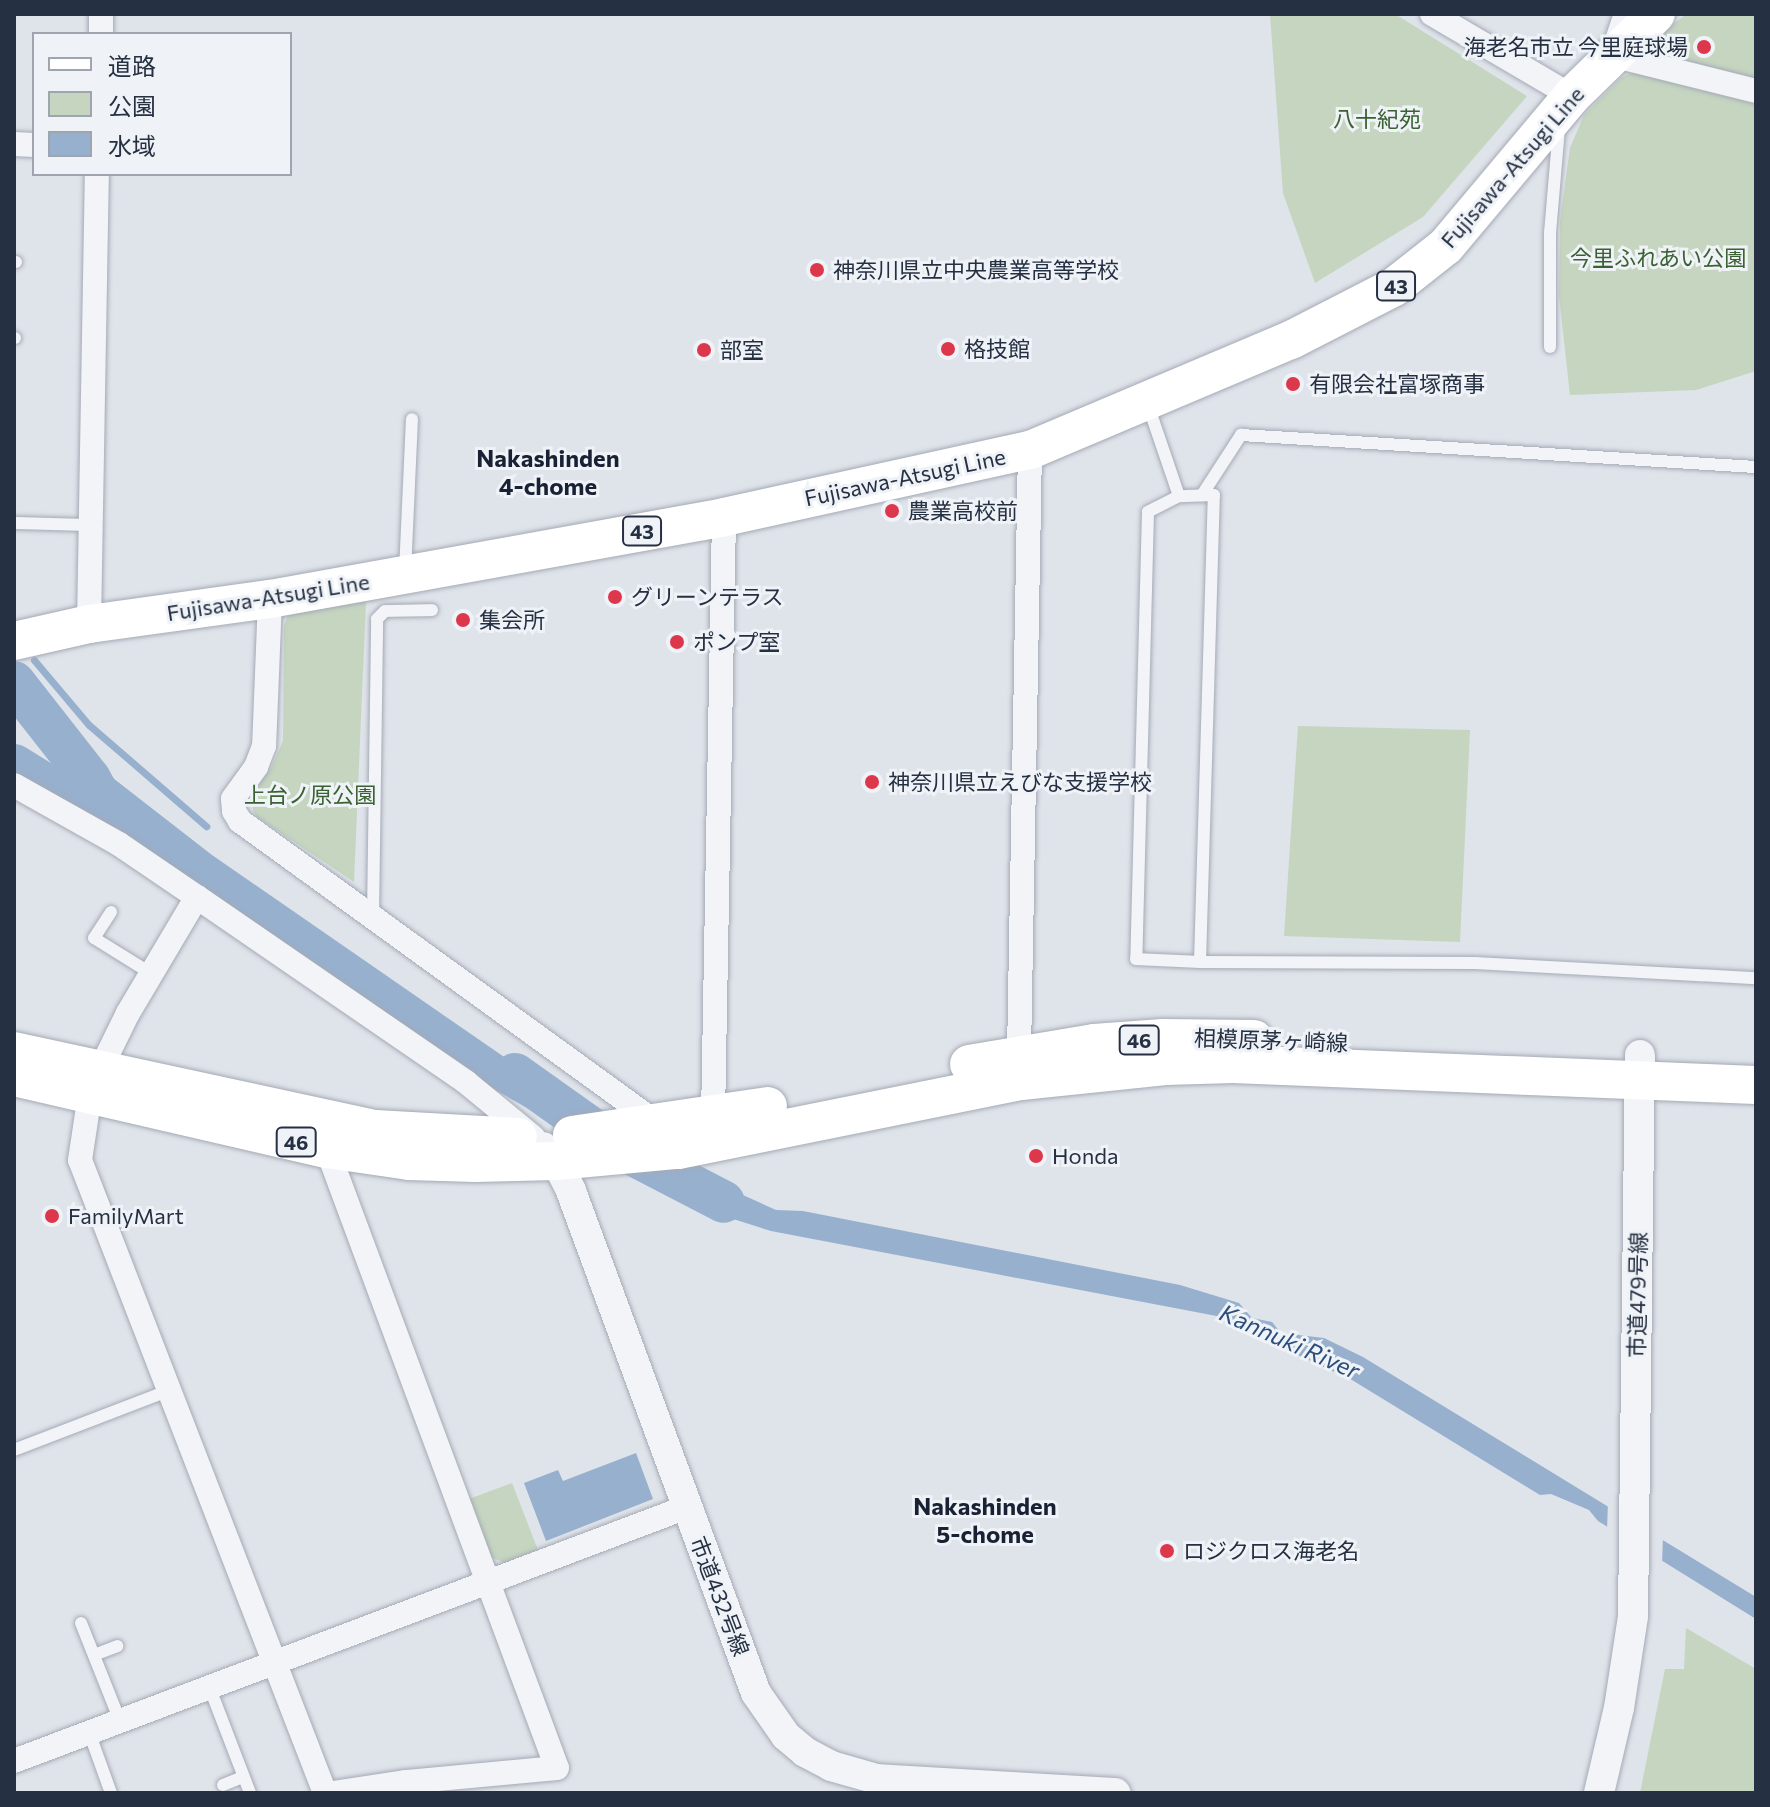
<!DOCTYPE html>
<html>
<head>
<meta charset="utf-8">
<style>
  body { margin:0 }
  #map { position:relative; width:1770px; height:1807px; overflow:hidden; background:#dfe3ea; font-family:Commissioner,"Noto Sans JP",sans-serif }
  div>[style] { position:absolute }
  .green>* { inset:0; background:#c5d5c0 }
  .water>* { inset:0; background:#97b0ce }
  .pier>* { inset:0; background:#dfe3ea }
  .stream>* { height:7px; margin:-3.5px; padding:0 3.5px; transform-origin:3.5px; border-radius:3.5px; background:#97b0ce }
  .river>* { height:42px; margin:-21px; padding:0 21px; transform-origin:21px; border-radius:21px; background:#97b0ce }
  .roads { filter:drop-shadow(0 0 2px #a4aab5) drop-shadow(0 0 2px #a4aab5) }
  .service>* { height:12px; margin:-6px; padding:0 6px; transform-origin:6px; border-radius:6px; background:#f3f4f8 }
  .minor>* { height:24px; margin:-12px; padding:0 12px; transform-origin:12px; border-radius:12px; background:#f3f4f8 }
  .tertiary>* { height:30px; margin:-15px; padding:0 15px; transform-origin:15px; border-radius:15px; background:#f3f4f8 }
  .primary>* { height:38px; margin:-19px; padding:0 19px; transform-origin:19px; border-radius:19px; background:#fff }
  .dots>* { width:22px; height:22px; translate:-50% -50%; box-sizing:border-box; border:4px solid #eff3f7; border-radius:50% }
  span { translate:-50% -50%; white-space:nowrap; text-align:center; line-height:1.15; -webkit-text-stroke:6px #eff3f7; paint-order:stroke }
  .shield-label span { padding:2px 6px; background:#eff3f7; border:2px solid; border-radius:6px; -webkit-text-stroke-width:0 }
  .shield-label { font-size:20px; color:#263043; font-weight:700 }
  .poi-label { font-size:22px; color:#263043 }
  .right { translate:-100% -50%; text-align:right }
  .left { translate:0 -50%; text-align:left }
  .park-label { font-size:22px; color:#3a6132 }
  .street-label { font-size:22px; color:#263043 }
  .neighbourhood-label { font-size:24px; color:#192134; font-weight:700 }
  .water-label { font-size:24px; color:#2c4e7c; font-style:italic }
  .frame { position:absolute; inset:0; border:16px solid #263043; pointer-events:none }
  .legend { position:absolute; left:32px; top:32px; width:260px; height:144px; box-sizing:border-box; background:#eff3f7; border:2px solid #9fa5af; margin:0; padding:10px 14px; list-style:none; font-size:24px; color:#263043 }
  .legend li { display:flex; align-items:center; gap:16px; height:40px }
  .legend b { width:40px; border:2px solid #9fa5af }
</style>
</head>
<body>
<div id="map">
  <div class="green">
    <div style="clip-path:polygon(1270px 14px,1395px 14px,1527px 96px,1423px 217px,1315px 283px,1283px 193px)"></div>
    <div style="clip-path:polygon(1687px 14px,1756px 14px,1756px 80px,1653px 54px,1652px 39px)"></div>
    <div style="clip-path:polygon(1636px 71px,1756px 101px,1756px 371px,1696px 390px,1570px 395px,1559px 296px,1560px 221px,1570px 148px,1584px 115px,1622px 77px)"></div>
    <div style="clip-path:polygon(366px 601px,354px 882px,257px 817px,253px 811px,253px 793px,271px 768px,283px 741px,284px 626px,288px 615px)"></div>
    <div style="clip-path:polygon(1298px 726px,1470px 730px,1460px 942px,1284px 936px)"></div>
    <div style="clip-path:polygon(512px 1483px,538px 1550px,505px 1563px,490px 1557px,469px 1499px)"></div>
    <div style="clip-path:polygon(1686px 1628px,1756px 1669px,1756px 1793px,1640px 1793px,1665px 1669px,1684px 1669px)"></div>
  </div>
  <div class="water">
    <div style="clip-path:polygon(91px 761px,212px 855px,546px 1086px,582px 1106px,529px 1109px,483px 1083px,69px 804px,74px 788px)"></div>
    <div style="clip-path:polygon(696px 1174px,776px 1210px,803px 1211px,1180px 1285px,1239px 1303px,1252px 1318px,1272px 1322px,1281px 1333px,1324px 1338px,1363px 1357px,1756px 1597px,1756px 1619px,1598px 1521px,1589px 1510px,1551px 1494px,1540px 1495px,1352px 1380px,1263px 1339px,1227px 1318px,771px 1231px,708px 1211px,646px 1182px)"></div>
    <div style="clip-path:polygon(636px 1453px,653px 1499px,546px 1541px,524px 1483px,558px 1470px,563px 1481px)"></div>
  </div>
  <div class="pier">
    <div style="clip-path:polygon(1608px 1501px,1663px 1535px,1662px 1565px,1607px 1531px)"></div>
  </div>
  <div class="stream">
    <div style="left:34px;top:660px;width:85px;rotate:49.8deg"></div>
    <div style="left:89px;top:725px;width:155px;rotate:40.8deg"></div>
  </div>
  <div class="river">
    <div style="left:14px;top:682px;width:123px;rotate:51.9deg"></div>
    <div style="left:90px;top:779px;width:43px;rotate:60.4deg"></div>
    <div style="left:14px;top:765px;width:67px;rotate:31.6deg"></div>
    <div style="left:71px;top:800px;width:56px;rotate:24.3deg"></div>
    <div style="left:515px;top:1074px;width:126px;rotate:35.3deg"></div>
    <div style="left:618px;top:1147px;width:119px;rotate:27.4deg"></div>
  </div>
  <div class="roads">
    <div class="service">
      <div style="left:14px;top:262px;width:2px"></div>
      <div style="left:14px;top:338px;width:1px"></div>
      <div style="left:1550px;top:347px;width:114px;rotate:-90deg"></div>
      <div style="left:1550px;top:233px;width:106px;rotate:-85.1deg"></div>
      <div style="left:1148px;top:405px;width:96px;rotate:71.2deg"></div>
      <div style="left:1179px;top:496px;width:35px;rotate:153deg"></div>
      <div style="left:1148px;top:512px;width:447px;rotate:91.5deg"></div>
      <div style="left:1136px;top:959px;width:64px;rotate:2.7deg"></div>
      <div style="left:1200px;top:962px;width:467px;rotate:-88.3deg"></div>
      <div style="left:1214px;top:495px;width:35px;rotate:178deg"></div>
      <div style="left:1202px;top:495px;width:72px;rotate:-57deg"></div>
      <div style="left:1241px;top:435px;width:516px;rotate:3.56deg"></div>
      <div style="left:14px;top:523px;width:76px;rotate:1.5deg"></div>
      <div style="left:405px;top:572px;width:153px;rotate:-87.4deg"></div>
      <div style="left:111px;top:912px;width:31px;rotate:123deg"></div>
      <div style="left:94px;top:938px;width:68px;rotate:31.8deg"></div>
      <div style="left:373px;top:917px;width:298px;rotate:-89.2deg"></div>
      <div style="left:377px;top:619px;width:11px;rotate:-45deg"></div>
      <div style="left:385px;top:611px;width:47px;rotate:-1.2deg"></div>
      <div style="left:1200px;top:962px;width:275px;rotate:0.2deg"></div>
      <div style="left:1475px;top:963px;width:281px;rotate:3.1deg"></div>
      <div style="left:14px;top:1450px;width:165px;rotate:-21deg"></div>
      <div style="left:81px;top:1623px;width:105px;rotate:68.3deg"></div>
      <div style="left:94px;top:1655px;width:25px;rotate:-21deg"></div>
      <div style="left:209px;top:1686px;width:115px;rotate:69deg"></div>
      <div style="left:89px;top:1732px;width:65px;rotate:70.2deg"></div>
      <div style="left:223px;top:1785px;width:22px;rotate:-22deg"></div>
    </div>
    <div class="minor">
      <div style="left:1432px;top:14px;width:162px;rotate:30.4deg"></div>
      <div style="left:1626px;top:14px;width:43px;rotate:108.9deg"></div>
      <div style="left:1612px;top:55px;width:148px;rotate:14deg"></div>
      <div style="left:101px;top:34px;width:20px;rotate:-90deg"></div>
      <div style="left:14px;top:144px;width:20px;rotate:3deg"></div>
      <div style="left:270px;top:599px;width:147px;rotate:92.3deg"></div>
      <div style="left:264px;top:746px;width:22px;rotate:111deg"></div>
      <div style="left:256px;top:767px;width:39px;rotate:126deg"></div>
      <div style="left:233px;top:799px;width:12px;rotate:85deg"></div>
      <div style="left:234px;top:811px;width:12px;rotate:59deg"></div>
      <div style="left:240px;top:821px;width:516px;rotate:35.94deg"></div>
      <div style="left:89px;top:624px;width:450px;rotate:-89deg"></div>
      <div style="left:14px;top:785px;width:120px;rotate:29.3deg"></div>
      <div style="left:119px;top:844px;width:94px;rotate:34.2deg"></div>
      <div style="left:197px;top:897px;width:326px;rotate:34.5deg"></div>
      <div style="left:466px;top:1082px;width:87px;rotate:39.4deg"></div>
      <div style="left:1019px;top:1054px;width:604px;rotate:-88.96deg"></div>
      <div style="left:101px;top:1068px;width:61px;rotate:-63.9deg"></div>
      <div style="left:128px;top:1013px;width:135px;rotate:-59.3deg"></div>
      <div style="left:90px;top:1094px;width:67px;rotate:98.6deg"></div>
      <div style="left:80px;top:1160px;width:679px;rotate:68.84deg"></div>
      <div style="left:713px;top:1117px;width:600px;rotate:-88.95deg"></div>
      <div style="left:327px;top:1149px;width:660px;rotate:69.62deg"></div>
      <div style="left:557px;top:1768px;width:153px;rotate:174.7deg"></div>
      <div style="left:405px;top:1782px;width:73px;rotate:171.3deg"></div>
      <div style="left:14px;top:1761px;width:719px;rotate:-20.68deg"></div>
    </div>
    <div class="tertiary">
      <div style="left:543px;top:1147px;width:19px;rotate:47deg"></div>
      <div style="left:556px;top:1161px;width:34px;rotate:63deg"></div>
      <div style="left:571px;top:1191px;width:535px;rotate:69.77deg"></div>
      <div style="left:756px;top:1693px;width:52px;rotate:55.1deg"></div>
      <div style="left:786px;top:1736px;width:25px;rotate:40deg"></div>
      <div style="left:805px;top:1752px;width:30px;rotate:28deg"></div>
      <div style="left:831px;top:1766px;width:48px;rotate:15.8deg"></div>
      <div style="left:877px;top:1779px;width:239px;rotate:3.4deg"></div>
      <div style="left:1599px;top:1793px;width:87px;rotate:-76.8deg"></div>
      <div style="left:1619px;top:1708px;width:93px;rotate:-81.3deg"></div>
      <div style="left:1633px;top:1616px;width:561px;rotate:-89.29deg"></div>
    </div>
    <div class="primary">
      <div style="left:14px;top:641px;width:77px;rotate:-12.8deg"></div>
      <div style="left:89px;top:624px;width:183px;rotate:-7.9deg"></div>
      <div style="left:270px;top:599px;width:461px;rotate:-10.2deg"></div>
      <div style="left:724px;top:517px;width:313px;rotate:-12.4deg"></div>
      <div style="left:1030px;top:450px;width:283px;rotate:-22.9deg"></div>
      <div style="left:1291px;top:340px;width:116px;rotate:-27.2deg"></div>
      <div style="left:1394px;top:287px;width:66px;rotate:-38.3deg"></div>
      <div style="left:1446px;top:246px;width:196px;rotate:-50deg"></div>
      <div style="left:1572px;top:96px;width:117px;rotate:-44.3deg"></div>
      <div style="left:14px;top:1051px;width:369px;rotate:12.2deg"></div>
      <div style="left:375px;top:1129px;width:143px;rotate:3.2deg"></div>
      <div style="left:969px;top:1064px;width:127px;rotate:-9.5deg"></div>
      <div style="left:1094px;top:1043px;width:69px;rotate:-4.1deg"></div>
      <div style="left:1163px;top:1038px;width:91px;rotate:0.6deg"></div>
      <div style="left:14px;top:1077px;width:321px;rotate:13deg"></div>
      <div style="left:327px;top:1149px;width:83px;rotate:8.3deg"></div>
      <div style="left:409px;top:1161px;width:66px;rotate:1.7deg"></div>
      <div style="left:475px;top:1163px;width:81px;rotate:-1.4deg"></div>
      <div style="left:556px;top:1161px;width:122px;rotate:-5.2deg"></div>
      <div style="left:678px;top:1150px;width:350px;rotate:-11.4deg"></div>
      <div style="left:1021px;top:1081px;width:145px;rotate:-5.9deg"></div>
      <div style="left:1165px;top:1066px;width:68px;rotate:-1.7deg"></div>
      <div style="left:1233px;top:1064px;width:523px;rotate:2.3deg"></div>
      <div style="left:572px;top:1135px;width:198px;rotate:-8.4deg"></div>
    </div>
  </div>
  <div class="dots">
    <div style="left:1704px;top:47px;background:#dd374c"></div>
    <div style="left:817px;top:270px;background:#dd374c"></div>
    <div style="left:948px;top:349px;background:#dd374c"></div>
    <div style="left:704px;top:350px;background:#dd374c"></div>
    <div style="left:1293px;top:384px;background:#dd374c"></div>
    <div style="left:892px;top:511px;background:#dd374c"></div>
    <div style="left:615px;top:597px;background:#dd374c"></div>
    <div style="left:463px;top:620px;background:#dd374c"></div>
    <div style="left:677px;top:642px;background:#dd374c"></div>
    <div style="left:872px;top:782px;background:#dd374c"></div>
    <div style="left:1036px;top:1156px;background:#dd374c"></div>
    <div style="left:52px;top:1216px;background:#dd374c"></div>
    <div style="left:1167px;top:1551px;background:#dd374c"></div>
  </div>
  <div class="shield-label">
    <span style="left:1396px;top:286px">43</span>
    <span style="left:642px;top:531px">43</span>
    <span style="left:1139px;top:1040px">46</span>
    <span style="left:296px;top:1142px">46</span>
  </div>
  <div class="poi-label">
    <span class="right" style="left:1688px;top:47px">海老名市立 今里庭球場</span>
    <span class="left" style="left:833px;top:270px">神奈川県立中央農業高等学校</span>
    <span class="left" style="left:964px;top:349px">格技館</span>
    <span class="left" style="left:720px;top:350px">部室</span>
    <span class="left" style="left:1309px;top:384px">有限会社富塚商事</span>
    <span class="left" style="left:908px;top:511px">農業高校前</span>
    <span class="left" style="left:631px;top:597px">グリーンテラス</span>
    <span class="left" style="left:479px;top:620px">集会所</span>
    <span class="left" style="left:693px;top:642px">ポンプ室</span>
    <span class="left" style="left:888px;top:782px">神奈川県立えびな支援学校</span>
    <span class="left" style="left:1052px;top:1156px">Honda</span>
    <span class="left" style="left:68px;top:1216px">FamilyMart</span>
    <span class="left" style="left:1183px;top:1551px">ロジクロス海老名</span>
  </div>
  <div class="park-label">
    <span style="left:1377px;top:119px">八十紀苑</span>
    <span style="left:1658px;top:258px">今里ふれあい公園</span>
    <span style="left:310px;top:795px">上台ノ原公園</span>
  </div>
  <div class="street-label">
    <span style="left:1512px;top:167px;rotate:-49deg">Fujisawa-Atsugi Line</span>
    <span style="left:905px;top:477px;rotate:-12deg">Fujisawa-Atsugi Line</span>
    <span style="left:268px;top:597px;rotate:-9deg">Fujisawa-Atsugi Line</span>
    <span style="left:1271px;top:1040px;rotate:2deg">相模原茅ヶ崎線</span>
    <span style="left:1637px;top:1295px;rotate:-89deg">市道479号線</span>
    <span style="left:720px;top:1596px;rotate:69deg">市道432号線</span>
  </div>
  <div class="neighbourhood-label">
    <span style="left:548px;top:472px">Nakashinden<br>4-chome</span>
    <span style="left:985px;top:1520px">Nakashinden<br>5-chome</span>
  </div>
  <div class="water-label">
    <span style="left:1290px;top:1341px;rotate:24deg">Kannuki River</span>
  </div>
  <div class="frame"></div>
  <ul class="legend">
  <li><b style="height:10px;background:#fff"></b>道路</li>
  <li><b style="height:22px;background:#c5d5c0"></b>公園</li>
  <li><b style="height:22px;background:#97b0ce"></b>水域</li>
  </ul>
</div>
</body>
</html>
